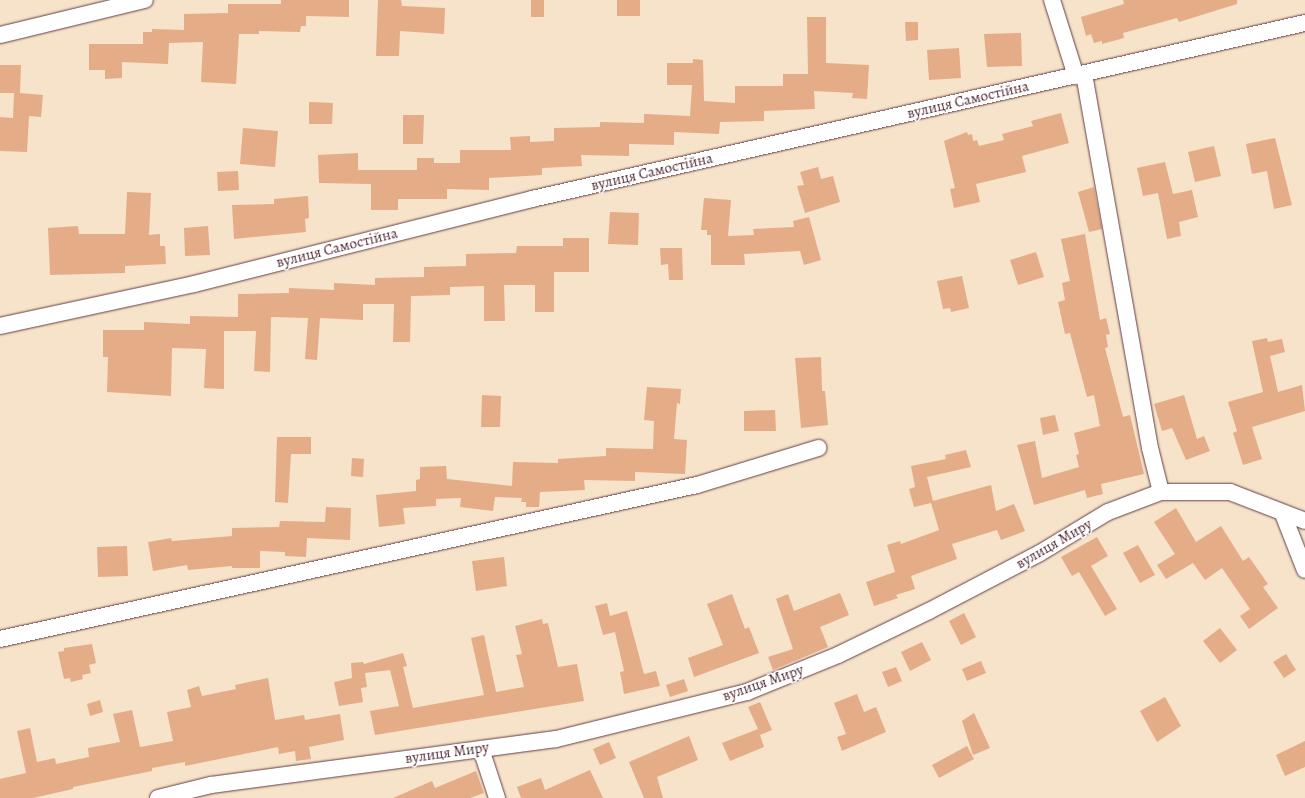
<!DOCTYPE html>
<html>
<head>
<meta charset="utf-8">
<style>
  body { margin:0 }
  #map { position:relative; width:1305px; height:798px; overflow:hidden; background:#f6e3ca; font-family:Alegreya,serif }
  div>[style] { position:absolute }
  .building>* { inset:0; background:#e5ac88 }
  .roads { filter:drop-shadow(0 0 1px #643c43) drop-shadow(0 0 1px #643c43) }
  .street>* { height:16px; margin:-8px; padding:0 8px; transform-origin:8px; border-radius:8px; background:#fff }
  span { translate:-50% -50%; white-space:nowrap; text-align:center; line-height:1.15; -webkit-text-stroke:3px #fff; paint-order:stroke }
  .street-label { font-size:15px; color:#4a1f2b }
</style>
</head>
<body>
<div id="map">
  <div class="building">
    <div style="clip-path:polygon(281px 0,349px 0,349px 17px,306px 16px,306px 26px,301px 26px,300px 32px,259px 31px,259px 34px,239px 34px,236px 84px,201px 82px,203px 42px,169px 43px,168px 64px,122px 62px,122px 78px,105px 79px,105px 70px,89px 70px,89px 44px,143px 44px,143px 32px,152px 32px,152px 29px,184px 30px,184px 14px,228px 13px,228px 4px,281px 4px)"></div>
    <div style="clip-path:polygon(378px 0,401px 0,402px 6px,445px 8px,444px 34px,400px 31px,399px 56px,376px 56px)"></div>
    <div style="clip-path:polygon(531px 0,544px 0,544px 17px,531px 17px)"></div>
    <div style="clip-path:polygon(617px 0,640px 0,640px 16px,617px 16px)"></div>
    <div style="clip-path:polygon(1123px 0,1237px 0,1237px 4px,1179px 22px,1177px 18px,1123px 33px,1124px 38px,1102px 44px,1102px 41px,1094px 43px,1091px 34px,1086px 36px,1081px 17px,1124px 4px)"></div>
    <div style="clip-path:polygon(807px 17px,826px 17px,826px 63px,869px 65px,867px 99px,852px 98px,853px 93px,814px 91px,815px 109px,764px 111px,764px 121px,720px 122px,719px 134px,674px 132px,674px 145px,629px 144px,629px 156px,581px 155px,582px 166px,542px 168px,542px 175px,489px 178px,489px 190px,447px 189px,447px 199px,398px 199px,398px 210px,371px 210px,371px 184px,319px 183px,318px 155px,358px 153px,358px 170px,417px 170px,417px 158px,434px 158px,434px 163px,460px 163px,460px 150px,511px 150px,510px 137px,530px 136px,530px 142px,554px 141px,554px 128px,600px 127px,600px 122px,644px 123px,644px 114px,690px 116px,692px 85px,667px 85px,667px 63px,693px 63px,693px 59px,703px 60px,704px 101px,735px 103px,735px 86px,783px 86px,783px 74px,808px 74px)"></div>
    <div style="clip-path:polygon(905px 22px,918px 22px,918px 40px,906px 41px)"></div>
    <div style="clip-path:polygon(1021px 33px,1022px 66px,987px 67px,984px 34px)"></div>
    <div style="clip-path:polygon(959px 48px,961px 78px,929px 80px,927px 50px)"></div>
    <div style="clip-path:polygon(0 65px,21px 65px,20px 93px,43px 95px,41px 117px,29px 116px,27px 152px,0 151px,0 117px,13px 118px,14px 93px,0 93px)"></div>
    <div style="clip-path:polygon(309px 102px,333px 103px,332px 124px,309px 124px)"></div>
    <div style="clip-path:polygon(1061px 113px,1069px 143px,1022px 156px,1026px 172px,976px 184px,980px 202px,954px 208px,950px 189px,955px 188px,944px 141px,967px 132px,968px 135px,972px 134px,973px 141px,977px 140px,979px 146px,1004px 140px,1002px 134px,1033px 126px,1031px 121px)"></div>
    <div style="clip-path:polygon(403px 115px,424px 115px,423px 144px,403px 144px)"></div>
    <div style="clip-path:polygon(243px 128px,278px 131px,275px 167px,240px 164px)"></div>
    <div style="clip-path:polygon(1275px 138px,1292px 205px,1274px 209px,1267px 171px,1252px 174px,1246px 144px)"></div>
    <div style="clip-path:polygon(1214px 146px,1221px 176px,1195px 182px,1188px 152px)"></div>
    <div style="clip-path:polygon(1165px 162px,1173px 194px,1192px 190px,1198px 217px,1179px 222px,1181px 236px,1167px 239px,1158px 193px,1143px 196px,1137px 168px)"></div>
    <div style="clip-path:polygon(818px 167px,821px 179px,833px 176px,840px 202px,805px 213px,797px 186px,804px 185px,800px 172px)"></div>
    <div style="clip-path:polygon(238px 171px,239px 190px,218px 191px,217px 172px)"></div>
    <div style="clip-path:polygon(1094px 187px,1102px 229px,1089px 232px,1078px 192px)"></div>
    <div style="clip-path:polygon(127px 192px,151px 193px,149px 235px,160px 234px,160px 246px,165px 246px,166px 264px,125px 266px,125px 273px,50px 275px,48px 228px,78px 226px,79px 234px,125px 234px)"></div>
    <div style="clip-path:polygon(308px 196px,309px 218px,305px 219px,306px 232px,234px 239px,232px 205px,274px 204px,274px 199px)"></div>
    <div style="clip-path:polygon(704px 198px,731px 200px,728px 236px,754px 235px,753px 229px,794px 227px,793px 221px,809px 217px,821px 260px,804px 265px,800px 251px,744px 254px,745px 265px,711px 265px,711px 235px,707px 235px,707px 230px,701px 230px)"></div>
    <div style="clip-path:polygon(610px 212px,639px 213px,638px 245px,608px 244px)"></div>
    <div style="clip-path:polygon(208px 226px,210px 255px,185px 256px,184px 228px)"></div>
    <div style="clip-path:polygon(1085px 234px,1100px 320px,1106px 318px,1110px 334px,1106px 335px,1108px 347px,1105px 348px,1123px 417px,1130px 415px,1144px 474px,1101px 484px,1103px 494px,1087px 498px,1085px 490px,1034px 505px,1017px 445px,1035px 441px,1042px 478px,1079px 467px,1076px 455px,1079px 454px,1074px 433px,1100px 426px,1094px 395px,1087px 397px,1070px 333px,1065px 334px,1058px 302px,1065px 300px,1062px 283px,1070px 281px,1061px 239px)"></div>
    <div style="clip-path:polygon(563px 238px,589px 238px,589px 272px,554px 272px,554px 312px,535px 312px,535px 285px,504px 285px,505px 321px,484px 321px,484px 286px,450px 287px,450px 295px,411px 296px,410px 342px,393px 342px,394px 304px,363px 304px,363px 320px,320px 318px,317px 360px,305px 359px,308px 318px,271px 317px,270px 372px,254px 371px,256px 331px,224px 331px,224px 389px,204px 388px,206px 349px,172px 348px,171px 396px,107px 392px,108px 357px,103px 357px,103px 330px,144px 330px,144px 322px,190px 324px,190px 316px,238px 317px,238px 294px,289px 293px,289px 288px,334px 290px,334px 283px,375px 285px,375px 278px,424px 277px,424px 267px,466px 266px,466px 254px,516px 253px,517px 246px,563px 246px)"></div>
    <div style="clip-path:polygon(660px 248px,682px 248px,683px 280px,669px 280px,668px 264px,661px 265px)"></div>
    <div style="clip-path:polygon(1036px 252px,1044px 277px,1018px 285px,1010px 260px)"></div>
    <div style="clip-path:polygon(962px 276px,969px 308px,951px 312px,950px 308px,943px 309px,937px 281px)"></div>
    <div style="clip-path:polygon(1267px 338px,1268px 342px,1282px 339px,1285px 352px,1270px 356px,1278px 392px,1302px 385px,1305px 411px,1252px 427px,1262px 459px,1243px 465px,1233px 433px,1237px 431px,1228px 402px,1263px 392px,1252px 341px)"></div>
    <div style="clip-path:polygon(821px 357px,822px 391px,825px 391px,828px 425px,801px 428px,795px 358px)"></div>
    <div style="clip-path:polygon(647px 387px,681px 389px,680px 404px,677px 403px,674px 439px,687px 440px,685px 474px,635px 472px,635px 481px,584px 480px,585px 490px,540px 492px,539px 507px,526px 507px,526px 502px,521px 502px,522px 498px,495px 497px,493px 511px,460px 507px,461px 498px,436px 499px,436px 506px,403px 508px,405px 524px,379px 527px,376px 495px,416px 491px,416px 480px,420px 479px,420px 467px,446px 466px,447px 479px,512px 486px,513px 462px,558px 463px,558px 459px,606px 456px,606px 448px,653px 449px,654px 421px,644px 420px)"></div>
    <div style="clip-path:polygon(482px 395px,501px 396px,500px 427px,481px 427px)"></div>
    <div style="clip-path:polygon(1184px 395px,1197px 439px,1204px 436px,1210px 451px,1186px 460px,1172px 428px,1162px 431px,1154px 404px)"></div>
    <div style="clip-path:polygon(775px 410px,776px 431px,744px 431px,744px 411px)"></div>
    <div style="clip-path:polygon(1055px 415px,1059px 431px,1043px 435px,1040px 418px)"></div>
    <div style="clip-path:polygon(277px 437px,311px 437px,311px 454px,291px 454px,288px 503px,275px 502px)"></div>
    <div style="clip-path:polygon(966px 450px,971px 467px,927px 477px,933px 501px,991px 485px,996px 511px,1014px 504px,1025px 531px,1001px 540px,997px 530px,952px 544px,957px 559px,911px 576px,915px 589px,896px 595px,898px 598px,874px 606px,866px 582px,895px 572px,887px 545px,900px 541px,901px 544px,939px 530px,931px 503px,914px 507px,909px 489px,915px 487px,911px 466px,946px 459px,945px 455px)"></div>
    <div style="clip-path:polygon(352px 458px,364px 459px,363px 477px,351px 476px)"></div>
    <div style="clip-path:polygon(326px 507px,351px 508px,350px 540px,307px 538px,306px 557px,285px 556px,285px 552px,260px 551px,260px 568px,232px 568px,232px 566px,188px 570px,187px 565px,153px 571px,148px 542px,171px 538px,172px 541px,232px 536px,232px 528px,279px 527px,280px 521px,325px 522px)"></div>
    <div style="clip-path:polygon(1176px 508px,1196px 542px,1221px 526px,1243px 561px,1249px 557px,1268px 584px,1263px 587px,1278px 608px,1249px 629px,1240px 616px,1250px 609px,1222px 568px,1205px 580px,1193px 563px,1166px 579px,1157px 565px,1175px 554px,1154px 522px)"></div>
    <div style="clip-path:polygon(1097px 537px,1108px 556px,1091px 566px,1117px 609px,1105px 616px,1079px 572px,1072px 576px,1061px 557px)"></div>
    <div style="clip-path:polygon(1138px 545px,1155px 575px,1140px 583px,1123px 553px)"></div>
    <div style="clip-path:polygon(127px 546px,128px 576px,98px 577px,97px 547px)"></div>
    <div style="clip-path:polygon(504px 557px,507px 586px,476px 591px,472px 561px)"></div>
    <div style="clip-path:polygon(840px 593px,849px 615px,820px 627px,828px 647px,773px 670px,768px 657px,793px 649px,776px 599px,788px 594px,794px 611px)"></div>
    <div style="clip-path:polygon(732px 594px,745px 629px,749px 627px,759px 653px,694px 677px,688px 658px,723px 645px,707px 604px)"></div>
    <div style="clip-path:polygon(607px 603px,610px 616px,627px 611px,644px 674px,656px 671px,660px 686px,624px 694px,620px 672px,624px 671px,615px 632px,603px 635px,595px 606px)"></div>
    <div style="clip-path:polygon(964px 613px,976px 637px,961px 645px,949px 621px)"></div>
    <div style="clip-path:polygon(542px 619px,543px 624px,548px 623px,558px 667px,577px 664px,584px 701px,375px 735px,370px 711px,399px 706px,390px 670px,365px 673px,367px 687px,361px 688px,363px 702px,339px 706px,334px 682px,352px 678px,351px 663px,363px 662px,364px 664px,403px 653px,407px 666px,403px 667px,413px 708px,484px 695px,471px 638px,484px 635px,496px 692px,524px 687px,516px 655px,522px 654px,515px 626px)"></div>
    <div style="clip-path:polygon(1220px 628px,1237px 650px,1220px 663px,1203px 641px)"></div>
    <div style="clip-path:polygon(922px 642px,931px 660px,910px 671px,901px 652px)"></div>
    <div style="clip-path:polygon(92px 644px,96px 663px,89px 665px,91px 673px,82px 675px,83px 679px,71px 682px,70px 678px,64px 679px,58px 652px,64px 651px,64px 648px)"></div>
    <div style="clip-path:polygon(1286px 654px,1296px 670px,1284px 678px,1273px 662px)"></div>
    <div style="clip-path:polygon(981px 661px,986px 673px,967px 681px,962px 669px)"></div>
    <div style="clip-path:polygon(896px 667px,902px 681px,888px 687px,882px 672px)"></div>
    <div style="clip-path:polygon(268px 678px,275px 720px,304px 715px,305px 720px,340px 714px,344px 740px,309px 747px,311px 759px,296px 761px,295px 751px,279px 754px,278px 747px,185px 766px,185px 762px,152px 768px,152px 771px,73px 787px,73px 789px,33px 798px,0 798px,0 779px,26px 773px,17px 731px,30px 728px,37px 762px,55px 758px,56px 764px,89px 757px,88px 748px,120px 742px,113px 714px,132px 710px,140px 747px,173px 741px,167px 712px,191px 707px,187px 690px,199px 686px,202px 696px,236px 689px,235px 685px)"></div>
    <div style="clip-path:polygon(684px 679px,688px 691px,670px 697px,666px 685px)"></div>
    <div style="clip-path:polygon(857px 694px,864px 712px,876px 707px,886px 732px,842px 751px,837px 737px,846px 734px,834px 703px)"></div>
    <div style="clip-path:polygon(1165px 697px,1181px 726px,1157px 742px,1140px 711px)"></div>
    <div style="clip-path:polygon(100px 700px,103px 712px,90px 716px,87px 704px)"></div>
    <div style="clip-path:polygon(760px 702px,772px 730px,760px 735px,764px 747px,730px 761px,722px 743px,758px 729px,748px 707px)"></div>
    <div style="clip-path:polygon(974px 713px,990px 748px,973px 755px,962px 721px)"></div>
    <div style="clip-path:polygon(689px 736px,698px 760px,657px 777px,663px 798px,644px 798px,629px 762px)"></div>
    <div style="clip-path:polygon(1305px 741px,1305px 767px,1285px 776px,1276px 755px)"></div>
    <div style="clip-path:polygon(609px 742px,616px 758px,600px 765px,593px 749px)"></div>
    <div style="clip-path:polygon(967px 746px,974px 759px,939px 778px,932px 765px)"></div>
    <div style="clip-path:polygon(590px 770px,603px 798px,521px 798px,517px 787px,541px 778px,545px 790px)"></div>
    <div style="clip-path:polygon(476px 771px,484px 793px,470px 798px,393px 798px,432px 781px,435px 788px)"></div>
  </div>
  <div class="roads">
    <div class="street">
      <div style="left:1052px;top:0;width:80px;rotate:72.5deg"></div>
      <div style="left:0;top:35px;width:149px;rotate:-13.6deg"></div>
      <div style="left:1084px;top:74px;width:380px;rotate:80deg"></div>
      <div style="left:1150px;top:448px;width:45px;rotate:76deg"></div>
      <div style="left:0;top:326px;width:198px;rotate:-12.2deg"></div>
      <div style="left:194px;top:284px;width:349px;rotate:-14.1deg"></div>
      <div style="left:532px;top:199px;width:793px;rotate:-12.83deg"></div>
      <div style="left:1283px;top:514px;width:60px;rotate:68.6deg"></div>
      <div style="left:0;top:639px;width:714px;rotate:-12.46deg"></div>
      <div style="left:697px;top:485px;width:127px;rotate:-17deg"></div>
      <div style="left:481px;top:749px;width:52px;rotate:71.9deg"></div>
      <div style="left:158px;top:798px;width:55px;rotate:-13.8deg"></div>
      <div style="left:211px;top:785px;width:348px;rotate:-7.6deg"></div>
      <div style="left:556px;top:739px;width:197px;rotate:-13.8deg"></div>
      <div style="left:747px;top:692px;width:98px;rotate:-22.1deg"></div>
      <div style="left:838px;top:655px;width:101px;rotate:-25.8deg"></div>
      <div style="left:929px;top:611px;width:125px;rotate:-27.6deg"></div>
      <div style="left:1040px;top:553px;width:79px;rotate:-31.1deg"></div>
      <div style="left:1108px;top:512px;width:57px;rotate:-20.7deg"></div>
      <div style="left:1161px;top:492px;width:69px"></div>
      <div style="left:1230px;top:492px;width:80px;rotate:21.1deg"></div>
    </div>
  </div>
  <div class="street-label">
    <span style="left:968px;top:100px;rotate:-13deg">вулиця Самостійна</span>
    <span style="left:652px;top:172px;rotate:-13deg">вулиця Самостійна</span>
    <span style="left:337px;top:248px;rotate:-14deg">вулиця Самостійна</span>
    <span style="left:1054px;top:544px;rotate:-30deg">вулиця Миру</span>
    <span style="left:763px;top:683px;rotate:-19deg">вулиця Миру</span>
    <span style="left:447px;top:753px;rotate:-8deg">вулиця Миру</span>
  </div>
</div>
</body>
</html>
